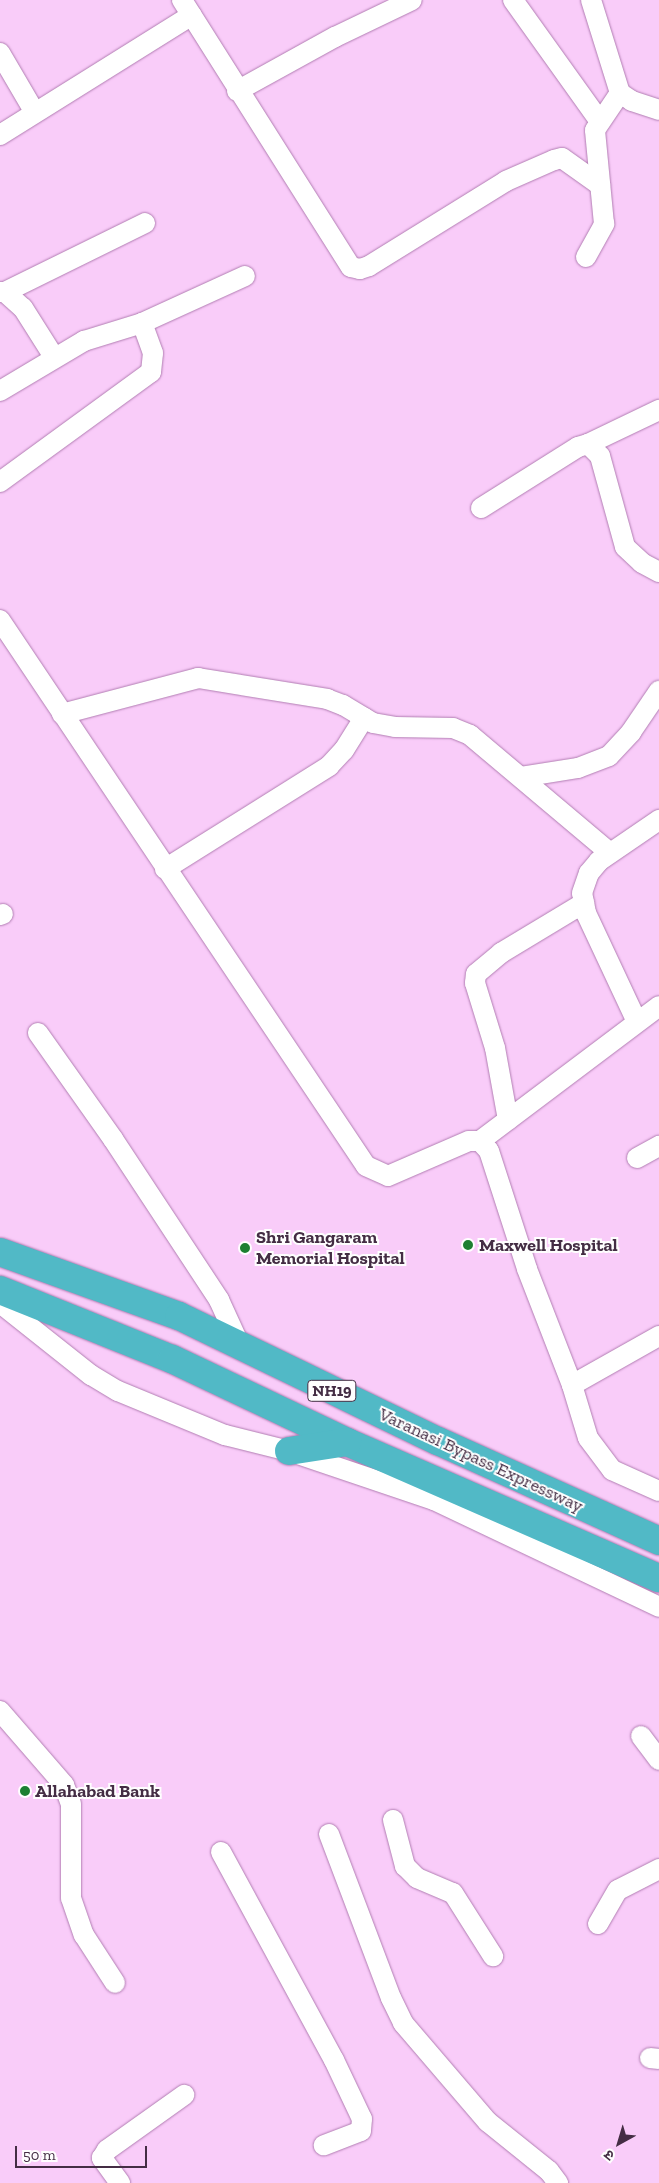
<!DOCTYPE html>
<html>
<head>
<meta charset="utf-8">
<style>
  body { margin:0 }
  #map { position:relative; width:659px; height:2183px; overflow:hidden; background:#f9ccf9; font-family:"Zilla Slab","Noto Sans Devanagari",serif }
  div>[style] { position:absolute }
  .roads { filter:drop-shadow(0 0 1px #b17db2) drop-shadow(0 0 1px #b17db2) }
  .minor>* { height:20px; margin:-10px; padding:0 10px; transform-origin:10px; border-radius:10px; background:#fff }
  .highway>* { height:28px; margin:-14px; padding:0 14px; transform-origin:14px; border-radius:14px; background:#51b9c6 }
  .dots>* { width:14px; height:14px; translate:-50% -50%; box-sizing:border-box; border:2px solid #fefefe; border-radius:50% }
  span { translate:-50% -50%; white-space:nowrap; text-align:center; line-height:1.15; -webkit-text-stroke:4px #fefefe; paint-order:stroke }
  .shield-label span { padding:1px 4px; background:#fefefe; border:1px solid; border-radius:4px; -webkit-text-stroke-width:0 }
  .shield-label { font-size:16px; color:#442d44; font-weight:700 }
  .poi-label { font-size:18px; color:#442d44; font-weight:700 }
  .left { translate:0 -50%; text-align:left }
  .street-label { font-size:18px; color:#442d44 }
  .north { position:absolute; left:594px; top:2118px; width:50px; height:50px; -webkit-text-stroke:4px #fefefe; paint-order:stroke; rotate:219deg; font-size:14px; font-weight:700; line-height:20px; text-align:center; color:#442d44 }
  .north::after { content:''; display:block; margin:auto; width:18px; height:22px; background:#442d44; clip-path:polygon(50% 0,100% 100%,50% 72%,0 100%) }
  .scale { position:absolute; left:15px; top:2146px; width:132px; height:22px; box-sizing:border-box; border:2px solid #442d44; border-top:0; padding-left:6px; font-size:15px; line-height:18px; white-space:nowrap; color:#442d44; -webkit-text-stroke:4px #fefefe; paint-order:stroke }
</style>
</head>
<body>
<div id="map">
  <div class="roads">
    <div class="minor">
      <div style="left:182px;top:0;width:316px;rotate:57.7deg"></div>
      <div style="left:351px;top:267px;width:9px;rotate:13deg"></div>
      <div style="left:360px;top:269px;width:9px;rotate:-18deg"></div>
      <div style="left:369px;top:266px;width:161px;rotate:-31.8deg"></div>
      <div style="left:506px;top:181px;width:52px;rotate:-23.6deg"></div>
      <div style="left:554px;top:160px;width:8px;rotate:-14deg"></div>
      <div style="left:562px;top:158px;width:47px;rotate:35.4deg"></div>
      <div style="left:513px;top:0;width:148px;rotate:54.4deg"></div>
      <div style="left:591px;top:0;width:97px;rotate:72.7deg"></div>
      <div style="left:620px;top:93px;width:14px;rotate:34deg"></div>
      <div style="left:632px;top:101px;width:28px;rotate:18deg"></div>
      <div style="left:0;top:53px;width:69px;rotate:59.7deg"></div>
      <div style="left:237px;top:91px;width:112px;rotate:-28.9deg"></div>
      <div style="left:335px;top:37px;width:85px;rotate:-25.7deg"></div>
      <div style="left:0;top:135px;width:226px;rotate:-32deg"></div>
      <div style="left:586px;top:257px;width:38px;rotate:-61deg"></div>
      <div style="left:604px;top:224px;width:94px;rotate:-95.5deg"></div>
      <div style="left:595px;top:130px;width:45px;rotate:-56deg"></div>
      <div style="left:0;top:292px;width:5px"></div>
      <div style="left:5px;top:292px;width:24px;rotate:42deg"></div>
      <div style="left:23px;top:308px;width:58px;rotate:57.7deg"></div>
      <div style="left:5px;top:292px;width:156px;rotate:-26.2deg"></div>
      <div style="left:0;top:391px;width:98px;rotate:-30.8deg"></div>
      <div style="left:84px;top:341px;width:61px;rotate:-17.2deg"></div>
      <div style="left:142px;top:323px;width:113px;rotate:-24.5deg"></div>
      <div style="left:588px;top:444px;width:79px;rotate:-25.6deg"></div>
      <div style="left:0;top:482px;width:187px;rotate:-36.1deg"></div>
      <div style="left:151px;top:372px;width:19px;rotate:-84deg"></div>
      <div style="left:153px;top:353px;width:32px;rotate:-110deg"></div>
      <div style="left:481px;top:508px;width:115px;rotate:-32.2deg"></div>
      <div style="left:578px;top:447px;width:10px;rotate:-17deg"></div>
      <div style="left:588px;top:444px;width:17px;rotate:45deg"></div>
      <div style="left:600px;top:456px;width:94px;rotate:74.6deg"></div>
      <div style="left:625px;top:547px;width:23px;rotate:43deg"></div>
      <div style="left:642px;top:563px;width:19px;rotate:28deg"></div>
      <div style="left:0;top:620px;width:657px;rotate:56.16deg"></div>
      <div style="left:366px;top:1166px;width:24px;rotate:24deg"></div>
      <div style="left:388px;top:1176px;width:88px;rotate:-23.4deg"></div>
      <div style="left:469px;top:1141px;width:11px"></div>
      <div style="left:480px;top:1141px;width:13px;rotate:48deg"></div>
      <div style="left:489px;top:1151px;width:124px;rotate:72.1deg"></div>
      <div style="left:527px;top:1269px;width:124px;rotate:68.8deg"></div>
      <div style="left:572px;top:1385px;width:55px;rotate:73.2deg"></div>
      <div style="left:588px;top:1438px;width:40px;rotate:53deg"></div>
      <div style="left:612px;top:1470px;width:51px;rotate:24.1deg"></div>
      <div style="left:62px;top:714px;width:141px;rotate:-14.8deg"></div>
      <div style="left:198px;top:678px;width:131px;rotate:9.2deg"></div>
      <div style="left:327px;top:699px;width:17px;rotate:21deg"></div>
      <div style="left:343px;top:705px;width:35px;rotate:31deg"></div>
      <div style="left:373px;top:723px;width:22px;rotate:10deg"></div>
      <div style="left:395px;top:727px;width:58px;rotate:1deg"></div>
      <div style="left:453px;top:728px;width:18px;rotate:22deg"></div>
      <div style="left:470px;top:735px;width:183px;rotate:40.1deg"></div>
      <div style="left:521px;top:777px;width:58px;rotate:-9deg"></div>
      <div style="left:578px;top:768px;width:33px;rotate:-21deg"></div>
      <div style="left:609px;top:756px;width:33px;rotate:-47deg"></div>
      <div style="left:631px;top:732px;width:50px;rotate:-55.7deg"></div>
      <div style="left:165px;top:869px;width:194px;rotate:-32.1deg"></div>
      <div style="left:329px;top:766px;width:22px;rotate:-47deg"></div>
      <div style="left:344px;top:750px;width:38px;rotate:-58deg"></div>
      <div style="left:0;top:915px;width:3px;rotate:-18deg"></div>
      <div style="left:637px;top:1022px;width:120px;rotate:-115.1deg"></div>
      <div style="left:586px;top:913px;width:20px;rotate:-101deg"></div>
      <div style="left:582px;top:893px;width:21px;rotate:-71deg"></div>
      <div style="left:589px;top:873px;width:16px;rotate:-50deg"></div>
      <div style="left:599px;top:861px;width:73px;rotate:-34.3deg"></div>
      <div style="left:38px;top:1033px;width:130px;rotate:54.7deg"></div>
      <div style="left:113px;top:1139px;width:193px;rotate:56.6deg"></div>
      <div style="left:219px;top:1300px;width:53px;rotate:65.4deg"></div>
      <div style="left:508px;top:1120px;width:73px;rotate:-100.2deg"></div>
      <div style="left:495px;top:1048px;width:68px;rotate:-107.1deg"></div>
      <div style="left:475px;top:983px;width:9px;rotate:-84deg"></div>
      <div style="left:476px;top:974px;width:33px;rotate:-40deg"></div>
      <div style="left:501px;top:953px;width:97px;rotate:-31.1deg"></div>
      <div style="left:480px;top:1141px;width:224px;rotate:-37deg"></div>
      <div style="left:637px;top:1158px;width:25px;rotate:-29deg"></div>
      <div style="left:0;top:1303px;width:116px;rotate:38.4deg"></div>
      <div style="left:91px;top:1375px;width:31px;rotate:31deg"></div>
      <div style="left:118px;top:1391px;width:116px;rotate:22.4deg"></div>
      <div style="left:225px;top:1435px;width:66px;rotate:14deg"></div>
      <div style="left:289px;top:1451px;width:153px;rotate:18.7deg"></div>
      <div style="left:434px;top:1500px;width:249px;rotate:25.4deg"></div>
      <div style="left:572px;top:1385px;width:100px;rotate:-29.4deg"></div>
      <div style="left:0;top:1711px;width:98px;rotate:49.1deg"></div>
      <div style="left:64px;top:1785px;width:20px;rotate:70deg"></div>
      <div style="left:71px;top:1804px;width:94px;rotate:90deg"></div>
      <div style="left:71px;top:1898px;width:39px;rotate:71deg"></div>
      <div style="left:84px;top:1935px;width:57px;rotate:57.1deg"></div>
      <div style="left:641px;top:1736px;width:30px;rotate:53deg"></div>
      <div style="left:393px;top:1820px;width:48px;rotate:75.4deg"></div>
      <div style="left:405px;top:1866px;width:17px;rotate:45deg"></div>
      <div style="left:417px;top:1878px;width:39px;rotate:23deg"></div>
      <div style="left:453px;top:1893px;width:75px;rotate:57.6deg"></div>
      <div style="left:329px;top:1834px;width:175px;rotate:69.3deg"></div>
      <div style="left:391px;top:1998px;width:28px;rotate:64deg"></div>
      <div style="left:403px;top:2023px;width:130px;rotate:49.4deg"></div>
      <div style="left:488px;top:2122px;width:78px;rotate:38.8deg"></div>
      <div style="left:549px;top:2171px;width:15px;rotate:53deg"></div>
      <div style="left:221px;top:1852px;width:237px;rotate:61.5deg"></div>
      <div style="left:334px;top:2060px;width:65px;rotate:64.6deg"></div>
      <div style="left:362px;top:2119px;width:12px;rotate:95deg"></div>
      <div style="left:361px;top:2131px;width:40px;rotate:159deg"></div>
      <div style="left:598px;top:1924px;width:39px;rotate:-60deg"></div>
      <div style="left:618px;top:1890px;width:46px;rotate:-27.1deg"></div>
      <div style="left:650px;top:2058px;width:9px;rotate:6deg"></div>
      <div style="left:120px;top:2183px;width:31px;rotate:-126deg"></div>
      <div style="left:102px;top:2158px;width:9px;rotate:-58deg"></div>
      <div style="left:107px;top:2150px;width:95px;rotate:-35.5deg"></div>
    </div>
    <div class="highway">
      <div style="left:0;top:1252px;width:190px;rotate:19.7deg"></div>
      <div style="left:179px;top:1316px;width:288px;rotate:25.8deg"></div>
      <div style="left:438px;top:1441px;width:243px;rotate:24.3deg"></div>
      <div style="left:0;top:1290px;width:185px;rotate:21.9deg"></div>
      <div style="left:172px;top:1359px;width:194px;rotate:25.4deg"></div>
      <div style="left:347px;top:1442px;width:340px;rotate:23.6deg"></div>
      <div style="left:289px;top:1451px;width:59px;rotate:-8.8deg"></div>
    </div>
  </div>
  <div class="dots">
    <div style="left:468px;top:1245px;background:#1d7f32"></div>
    <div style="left:245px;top:1248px;background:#1d7f32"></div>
    <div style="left:25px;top:1791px;background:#1d7f32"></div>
  </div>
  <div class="shield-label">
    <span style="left:332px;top:1391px">NH19</span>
  </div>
  <div class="poi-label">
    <span class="left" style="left:256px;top:1248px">Shri Gangaram<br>Memorial Hospital</span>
    <span class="left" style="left:479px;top:1245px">Maxwell Hospital</span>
    <span class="left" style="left:35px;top:1791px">Allahabad Bank</span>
  </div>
  <div class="street-label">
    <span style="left:481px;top:1460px;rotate:25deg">Varanasi Bypass Expressway</span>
  </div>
  <div class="north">उ</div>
  <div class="scale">50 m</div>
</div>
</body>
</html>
